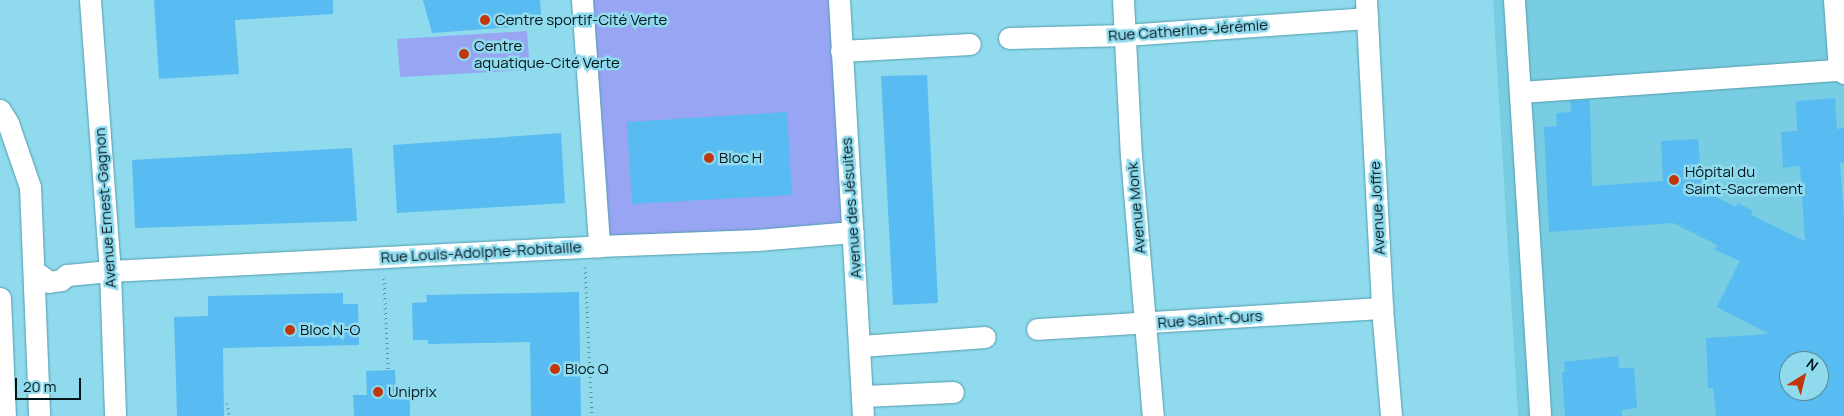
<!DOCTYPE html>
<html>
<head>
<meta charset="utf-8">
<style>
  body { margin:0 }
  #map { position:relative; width:1844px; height:416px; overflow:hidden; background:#90daed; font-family:Manrope,sans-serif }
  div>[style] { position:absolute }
  .built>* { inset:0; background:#79cde2 }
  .green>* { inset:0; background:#97a5f2 }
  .building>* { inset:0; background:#58bbf1 }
  .path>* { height:3px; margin-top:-1.5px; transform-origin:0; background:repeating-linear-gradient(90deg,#5b919f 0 1px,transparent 0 5px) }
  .roads { filter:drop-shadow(0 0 1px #539daf) drop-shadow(0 0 1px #539daf) }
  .minor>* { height:21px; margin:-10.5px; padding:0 10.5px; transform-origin:10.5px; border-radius:10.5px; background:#fff }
  .dots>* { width:14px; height:14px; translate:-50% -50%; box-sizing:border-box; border:2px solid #90daed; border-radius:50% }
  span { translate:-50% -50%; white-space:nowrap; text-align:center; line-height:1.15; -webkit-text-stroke:5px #90daed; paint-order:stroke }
  .poi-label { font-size:15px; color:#01161b }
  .left { translate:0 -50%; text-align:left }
  .street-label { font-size:15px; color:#01161b }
  .north { position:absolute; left:1779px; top:351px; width:50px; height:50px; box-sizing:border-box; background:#90daed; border:1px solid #578c99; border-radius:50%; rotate:36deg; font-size:14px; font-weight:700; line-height:20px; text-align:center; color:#01161b }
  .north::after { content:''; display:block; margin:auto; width:18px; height:22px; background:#c0370c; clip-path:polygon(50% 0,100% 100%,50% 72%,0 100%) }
  .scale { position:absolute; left:15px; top:378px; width:66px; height:22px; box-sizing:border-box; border:2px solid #01161b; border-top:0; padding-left:6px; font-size:15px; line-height:18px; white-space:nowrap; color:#01161b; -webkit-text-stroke:4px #90daed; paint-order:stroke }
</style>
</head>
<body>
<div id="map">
  <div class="built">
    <div style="clip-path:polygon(evenodd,1493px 0,1844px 0,1844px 416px,1518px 416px,1493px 0,1789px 361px,1819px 361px,1819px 391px,1789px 391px,1789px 361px)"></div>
  </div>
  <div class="green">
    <div style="clip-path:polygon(583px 0,839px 0,853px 232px,599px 246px)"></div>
    <div style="clip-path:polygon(527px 31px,530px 70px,400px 77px,397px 39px)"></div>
  </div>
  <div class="building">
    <div style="clip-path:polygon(154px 0,333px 0,333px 14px,235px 20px,239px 74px,159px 79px)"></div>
    <div style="clip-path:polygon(423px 0,540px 0,542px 25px,432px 33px)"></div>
    <div style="clip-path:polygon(927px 75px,938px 303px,893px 305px,881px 76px)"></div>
    <div style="clip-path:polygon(evenodd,1835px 98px,1837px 129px,1844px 128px,1844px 163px,1840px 163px,1844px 217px,1844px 416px,1716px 416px,1713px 388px,1708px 388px,1706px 338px,1769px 334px,1717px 307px,1740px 261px,1715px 250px,1717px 245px,1673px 223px,1549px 232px,1544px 127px,1557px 126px,1556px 113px,1571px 112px,1570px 101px,1590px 100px,1592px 186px,1663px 181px,1661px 141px,1698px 139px,1702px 190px,1736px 207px,1738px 203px,1753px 211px,1751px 215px,1805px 241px,1800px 166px,1783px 168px,1781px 132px,1797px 131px,1796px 101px,1835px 98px,1789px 361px,1819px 361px,1819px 391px,1789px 391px,1789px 361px)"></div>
    <div style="clip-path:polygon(787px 112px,792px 195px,632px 204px,627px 122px)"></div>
    <div style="clip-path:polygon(561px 133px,565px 203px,397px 213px,393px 145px)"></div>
    <div style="clip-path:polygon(352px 148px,357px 221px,135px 228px,132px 160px)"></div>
    <div style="clip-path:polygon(579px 292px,581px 416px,531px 416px,530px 342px,428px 344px,428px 340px,413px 340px,412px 303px,427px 302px,426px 295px)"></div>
    <div style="clip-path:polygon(343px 293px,343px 304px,358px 304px,359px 345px,223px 348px,224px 416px,177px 416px,174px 317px,208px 316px,208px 296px)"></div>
    <div style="clip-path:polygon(1618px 356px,1619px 368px,1634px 368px,1637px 408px,1622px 410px,1622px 416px,1565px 416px,1562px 372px,1565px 372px,1564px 362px)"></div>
    <div style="clip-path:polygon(395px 370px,396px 395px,410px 395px,410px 416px,354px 416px,353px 395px,367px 395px,366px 371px)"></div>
  </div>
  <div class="path">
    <div style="left:585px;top:267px;width:149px;rotate:87.3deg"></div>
    <div style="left:384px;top:278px;width:92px;rotate:87.5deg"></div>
    <div style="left:227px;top:403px;width:13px;rotate:81deg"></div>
  </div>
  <div class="roads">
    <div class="minor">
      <div style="left:90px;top:0;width:272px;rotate:85.8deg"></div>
      <div style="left:110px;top:271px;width:145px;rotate:88deg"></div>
      <div style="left:582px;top:0;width:247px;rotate:86deg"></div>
      <div style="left:839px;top:0;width:417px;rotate:86.7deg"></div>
      <div style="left:1123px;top:0;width:156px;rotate:87.1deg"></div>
      <div style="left:1131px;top:156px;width:261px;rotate:85.2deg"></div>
      <div style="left:1366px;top:0;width:308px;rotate:87deg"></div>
      <div style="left:1382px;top:308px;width:108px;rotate:85.2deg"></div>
      <div style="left:1514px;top:0;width:417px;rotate:86.4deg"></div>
      <div style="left:1834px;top:0;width:70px;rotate:85.9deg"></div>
      <div style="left:1009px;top:38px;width:116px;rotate:-1.5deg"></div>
      <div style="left:1125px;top:35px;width:243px;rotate:-4deg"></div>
      <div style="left:841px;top:51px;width:129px;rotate:-3.1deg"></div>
      <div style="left:1521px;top:92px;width:319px;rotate:-4deg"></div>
      <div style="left:1839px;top:70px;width:6px;rotate:31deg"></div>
      <div style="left:0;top:110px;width:15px;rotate:58deg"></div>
      <div style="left:8px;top:123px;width:68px;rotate:71deg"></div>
      <div style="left:30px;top:187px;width:229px;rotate:87.7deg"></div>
      <div style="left:40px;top:275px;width:11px;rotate:38deg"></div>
      <div style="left:49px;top:282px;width:12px;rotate:-9deg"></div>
      <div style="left:61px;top:280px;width:8px;rotate:-40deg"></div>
      <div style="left:67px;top:275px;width:43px;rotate:-5.3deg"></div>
      <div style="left:110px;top:271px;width:490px;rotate:-2.9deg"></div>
      <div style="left:599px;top:246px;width:158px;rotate:-2.2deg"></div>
      <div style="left:757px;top:240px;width:96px;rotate:-4.8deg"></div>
      <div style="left:0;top:298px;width:118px;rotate:87.6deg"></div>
      <div style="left:1037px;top:329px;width:346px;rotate:-3.5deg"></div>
      <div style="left:861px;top:346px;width:124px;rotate:-4.2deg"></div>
      <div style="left:863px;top:396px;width:90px;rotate:-2.5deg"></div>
    </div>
  </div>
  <div class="dots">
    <div style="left:485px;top:20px;background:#c0370c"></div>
    <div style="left:464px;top:54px;background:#c0370c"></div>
    <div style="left:709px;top:158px;background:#c0370c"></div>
    <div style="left:1674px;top:180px;background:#c0370c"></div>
    <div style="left:290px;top:330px;background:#c0370c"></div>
    <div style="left:555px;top:369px;background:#c0370c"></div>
    <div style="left:378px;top:392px;background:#c0370c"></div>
  </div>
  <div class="poi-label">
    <span class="left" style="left:495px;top:20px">Centre sportif-Cité Verte</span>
    <span class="left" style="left:474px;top:54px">Centre<br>aquatique-Cité Verte</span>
    <span class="left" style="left:719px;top:158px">Bloc H</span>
    <span class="left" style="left:1685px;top:180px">Hôpital du<br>Saint-Sacrement</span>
    <span class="left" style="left:300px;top:330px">Bloc N-O</span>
    <span class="left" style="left:565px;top:369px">Bloc Q</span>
    <span class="left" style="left:388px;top:392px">Uniprix</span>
  </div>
  <div class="street-label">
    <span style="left:1188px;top:30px;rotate:-4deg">Rue Catherine-Jérémie</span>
    <span style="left:105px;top:208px;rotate:-94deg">Avenue Ernest-Gagnon</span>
    <span style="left:851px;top:208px;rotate:-94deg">Avenue des Jésuites</span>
    <span style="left:1136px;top:208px;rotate:-95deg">Avenue Monk</span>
    <span style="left:1377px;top:208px;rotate:-93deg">Avenue Joffre</span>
    <span style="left:481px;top:252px;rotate:-3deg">Rue Louis-Adolphe-Robitaille</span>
    <span style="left:1210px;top:319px;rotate:-4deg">Rue Saint-Ours</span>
  </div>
  <div class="north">N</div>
  <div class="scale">20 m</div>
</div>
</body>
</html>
